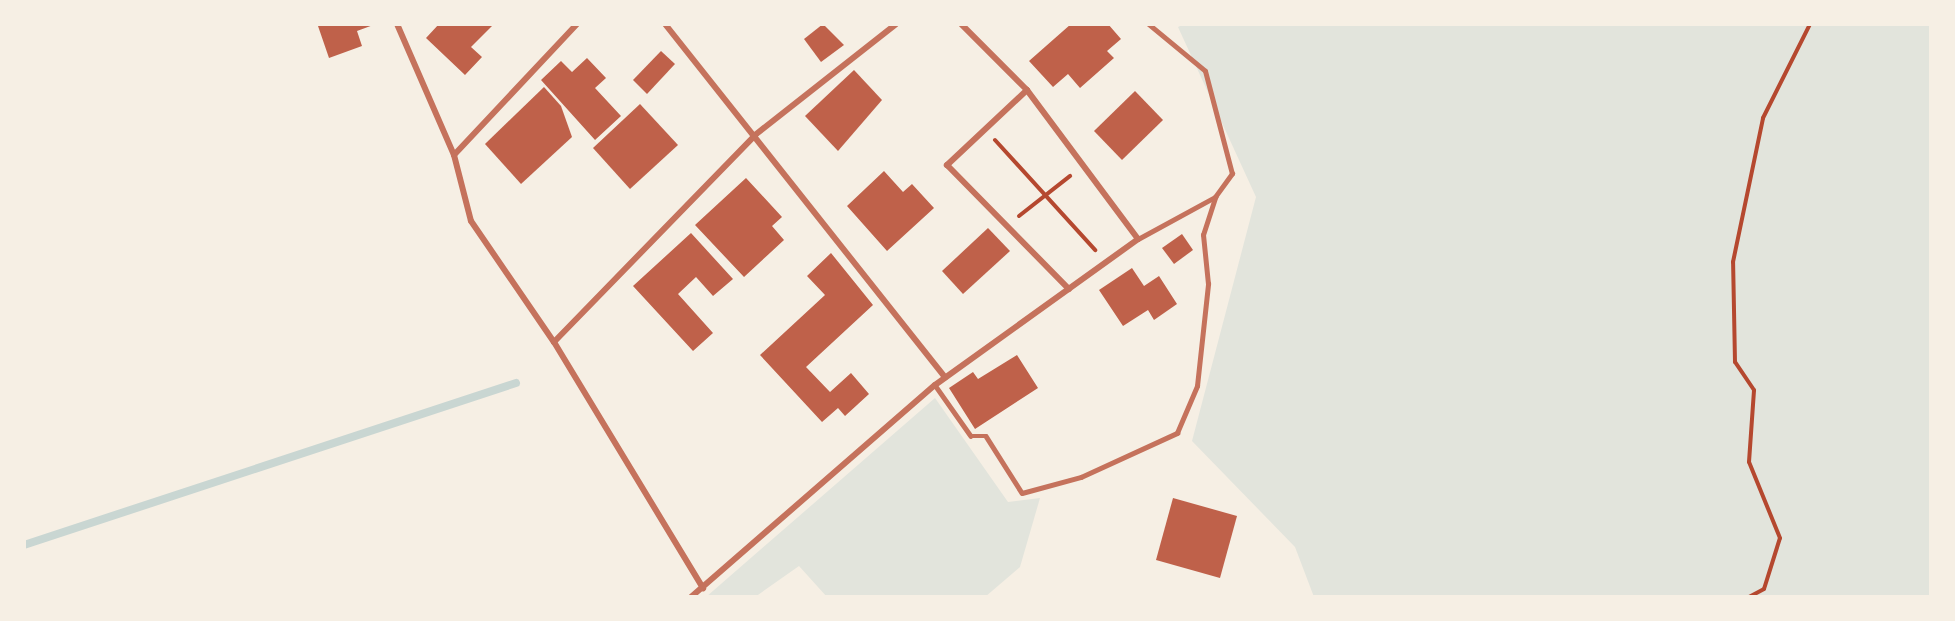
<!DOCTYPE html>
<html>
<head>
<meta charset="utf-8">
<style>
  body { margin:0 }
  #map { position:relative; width:1955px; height:621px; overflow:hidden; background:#f6efe4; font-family:Signika,sans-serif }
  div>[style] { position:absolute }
  .green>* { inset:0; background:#e2e4dc }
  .stream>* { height:8px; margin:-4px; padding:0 4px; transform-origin:4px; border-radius:4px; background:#c9d6d2 }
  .building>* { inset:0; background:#bf614a }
  .path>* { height:4px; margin:-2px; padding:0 2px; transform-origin:2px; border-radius:2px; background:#b5482f }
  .service>* { height:4.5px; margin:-2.25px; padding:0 2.25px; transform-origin:2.25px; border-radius:2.25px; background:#c5725c }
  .minor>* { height:6px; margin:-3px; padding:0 3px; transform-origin:3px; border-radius:3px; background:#c5725c }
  span { translate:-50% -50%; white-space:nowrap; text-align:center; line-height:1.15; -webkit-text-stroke:5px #f6efe4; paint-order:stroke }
  .frame { position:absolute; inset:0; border:26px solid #f6efe4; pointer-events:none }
</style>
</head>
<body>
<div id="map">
  <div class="green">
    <div style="clip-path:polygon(1184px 24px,1931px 24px,1931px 597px,1314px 597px,1295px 547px,1192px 441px,1256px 197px,1178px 27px)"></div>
    <div style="clip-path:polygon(935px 398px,1008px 502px,1040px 498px,1020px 567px,985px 597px,827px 597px,799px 566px,755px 597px,706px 597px)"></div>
  </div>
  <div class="stream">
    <div style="left:24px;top:545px;width:518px;rotate:-18.23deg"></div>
  </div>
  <div class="building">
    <div style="clip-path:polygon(376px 24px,357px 31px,362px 46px,329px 58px,318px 26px)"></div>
    <div style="clip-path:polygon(439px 24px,494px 24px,471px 47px,482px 57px,465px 75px,426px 38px)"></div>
    <div style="clip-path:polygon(823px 24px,844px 45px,821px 62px,804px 39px)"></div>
    <div style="clip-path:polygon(1071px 24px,1108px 24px,1121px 39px,1107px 51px,1114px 58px,1080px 88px,1068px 74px,1053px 87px,1029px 61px)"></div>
    <div style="clip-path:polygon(661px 51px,675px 64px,647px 94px,633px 80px)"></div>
    <div style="clip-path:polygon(587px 58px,606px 78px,595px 88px,621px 116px,595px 140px,541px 80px,561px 61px,572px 72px)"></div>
    <div style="clip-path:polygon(854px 70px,882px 100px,838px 151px,805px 116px)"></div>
    <div style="clip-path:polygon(544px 87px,561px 106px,572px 137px,521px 184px,485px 144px)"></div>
    <div style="clip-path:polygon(1135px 91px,1163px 120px,1122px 160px,1094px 131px)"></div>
    <div style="clip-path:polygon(640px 104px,678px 145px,630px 189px,593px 148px)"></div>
    <div style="clip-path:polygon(884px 171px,903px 192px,912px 184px,934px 208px,887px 251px,847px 206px)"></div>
    <div style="clip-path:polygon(746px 178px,782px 217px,772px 226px,784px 240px,744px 277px,695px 225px)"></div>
    <div style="clip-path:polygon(988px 228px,1010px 251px,963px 294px,942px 271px)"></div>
    <div style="clip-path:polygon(691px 233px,733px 279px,713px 296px,696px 277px,678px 294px,713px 333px,693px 351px,633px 286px)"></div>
    <div style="clip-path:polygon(1182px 234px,1193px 250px,1174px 264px,1162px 248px)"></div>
    <div style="clip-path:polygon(831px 253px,873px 305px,806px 367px,830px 392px,851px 373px,869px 394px,845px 416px,838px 408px,822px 422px,760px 355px,825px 295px,807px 276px)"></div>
    <div style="clip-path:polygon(1132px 268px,1144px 286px,1159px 276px,1177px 304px,1154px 320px,1148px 310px,1123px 326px,1099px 290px)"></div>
    <div style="clip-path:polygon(1017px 355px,1038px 388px,975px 429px,949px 388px,973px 372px,978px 379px)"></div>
    <div style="clip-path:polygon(1173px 498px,1237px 516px,1220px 578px,1156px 560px)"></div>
  </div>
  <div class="path">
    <div style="left:995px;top:140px;width:149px;rotate:47.7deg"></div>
    <div style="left:1019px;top:216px;width:65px;rotate:-38.1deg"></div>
    <div style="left:1749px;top:597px;width:17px;rotate:-28deg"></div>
    <div style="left:1764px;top:589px;width:53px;rotate:-72.6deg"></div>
    <div style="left:1780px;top:538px;width:82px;rotate:-112.2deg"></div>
    <div style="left:1749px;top:462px;width:72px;rotate:-86deg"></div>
    <div style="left:1754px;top:390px;width:34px;rotate:-124deg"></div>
    <div style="left:1735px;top:362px;width:100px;rotate:-91.1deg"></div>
    <div style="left:1733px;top:262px;width:147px;rotate:-78.2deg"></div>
    <div style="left:1763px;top:118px;width:105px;rotate:-63.4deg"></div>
  </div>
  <div class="service">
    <div style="left:1138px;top:239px;width:88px;rotate:-28.6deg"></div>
    <div style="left:1215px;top:197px;width:29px;rotate:-54deg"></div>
    <div style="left:1232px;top:174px;width:106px;rotate:-104.7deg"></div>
    <div style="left:1205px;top:71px;width:74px;rotate:-140.5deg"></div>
    <div style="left:935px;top:385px;width:62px;rotate:54.8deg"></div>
    <div style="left:971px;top:436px;width:15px"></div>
    <div style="left:986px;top:436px;width:67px;rotate:57.7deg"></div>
    <div style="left:1022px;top:493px;width:61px;rotate:-15.2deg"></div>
    <div style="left:1081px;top:477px;width:106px;rotate:-24.6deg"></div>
    <div style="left:1177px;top:433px;width:51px;rotate:-66.9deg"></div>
    <div style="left:1197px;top:386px;width:103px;rotate:-83.8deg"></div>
    <div style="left:1208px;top:284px;width:49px;rotate:-95.8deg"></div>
    <div style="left:1203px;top:235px;width:40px;rotate:-72deg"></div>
  </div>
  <div class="minor">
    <div style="left:397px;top:24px;width:143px;rotate:66.5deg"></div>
    <div style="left:454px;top:155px;width:68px;rotate:75.6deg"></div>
    <div style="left:471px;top:221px;width:147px;rotate:55.6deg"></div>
    <div style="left:554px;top:342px;width:289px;rotate:-45.8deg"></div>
    <div style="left:755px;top:135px;width:179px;rotate:-38.2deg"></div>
    <div style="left:665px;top:24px;width:451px;rotate:51.6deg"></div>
    <div style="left:1027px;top:90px;width:110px;rotate:136.8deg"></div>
    <div style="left:947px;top:165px;width:174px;rotate:45.5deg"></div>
    <div style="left:454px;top:155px;width:180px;rotate:-46.8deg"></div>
    <div style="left:554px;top:342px;width:288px;rotate:58.8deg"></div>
    <div style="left:691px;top:597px;width:323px;rotate:-41deg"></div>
    <div style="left:935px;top:385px;width:250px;rotate:-35.7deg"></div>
    <div style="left:1138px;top:239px;width:186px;rotate:-126.7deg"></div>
    <div style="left:1027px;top:90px;width:93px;rotate:-135deg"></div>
  </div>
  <div class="frame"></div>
</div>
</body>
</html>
